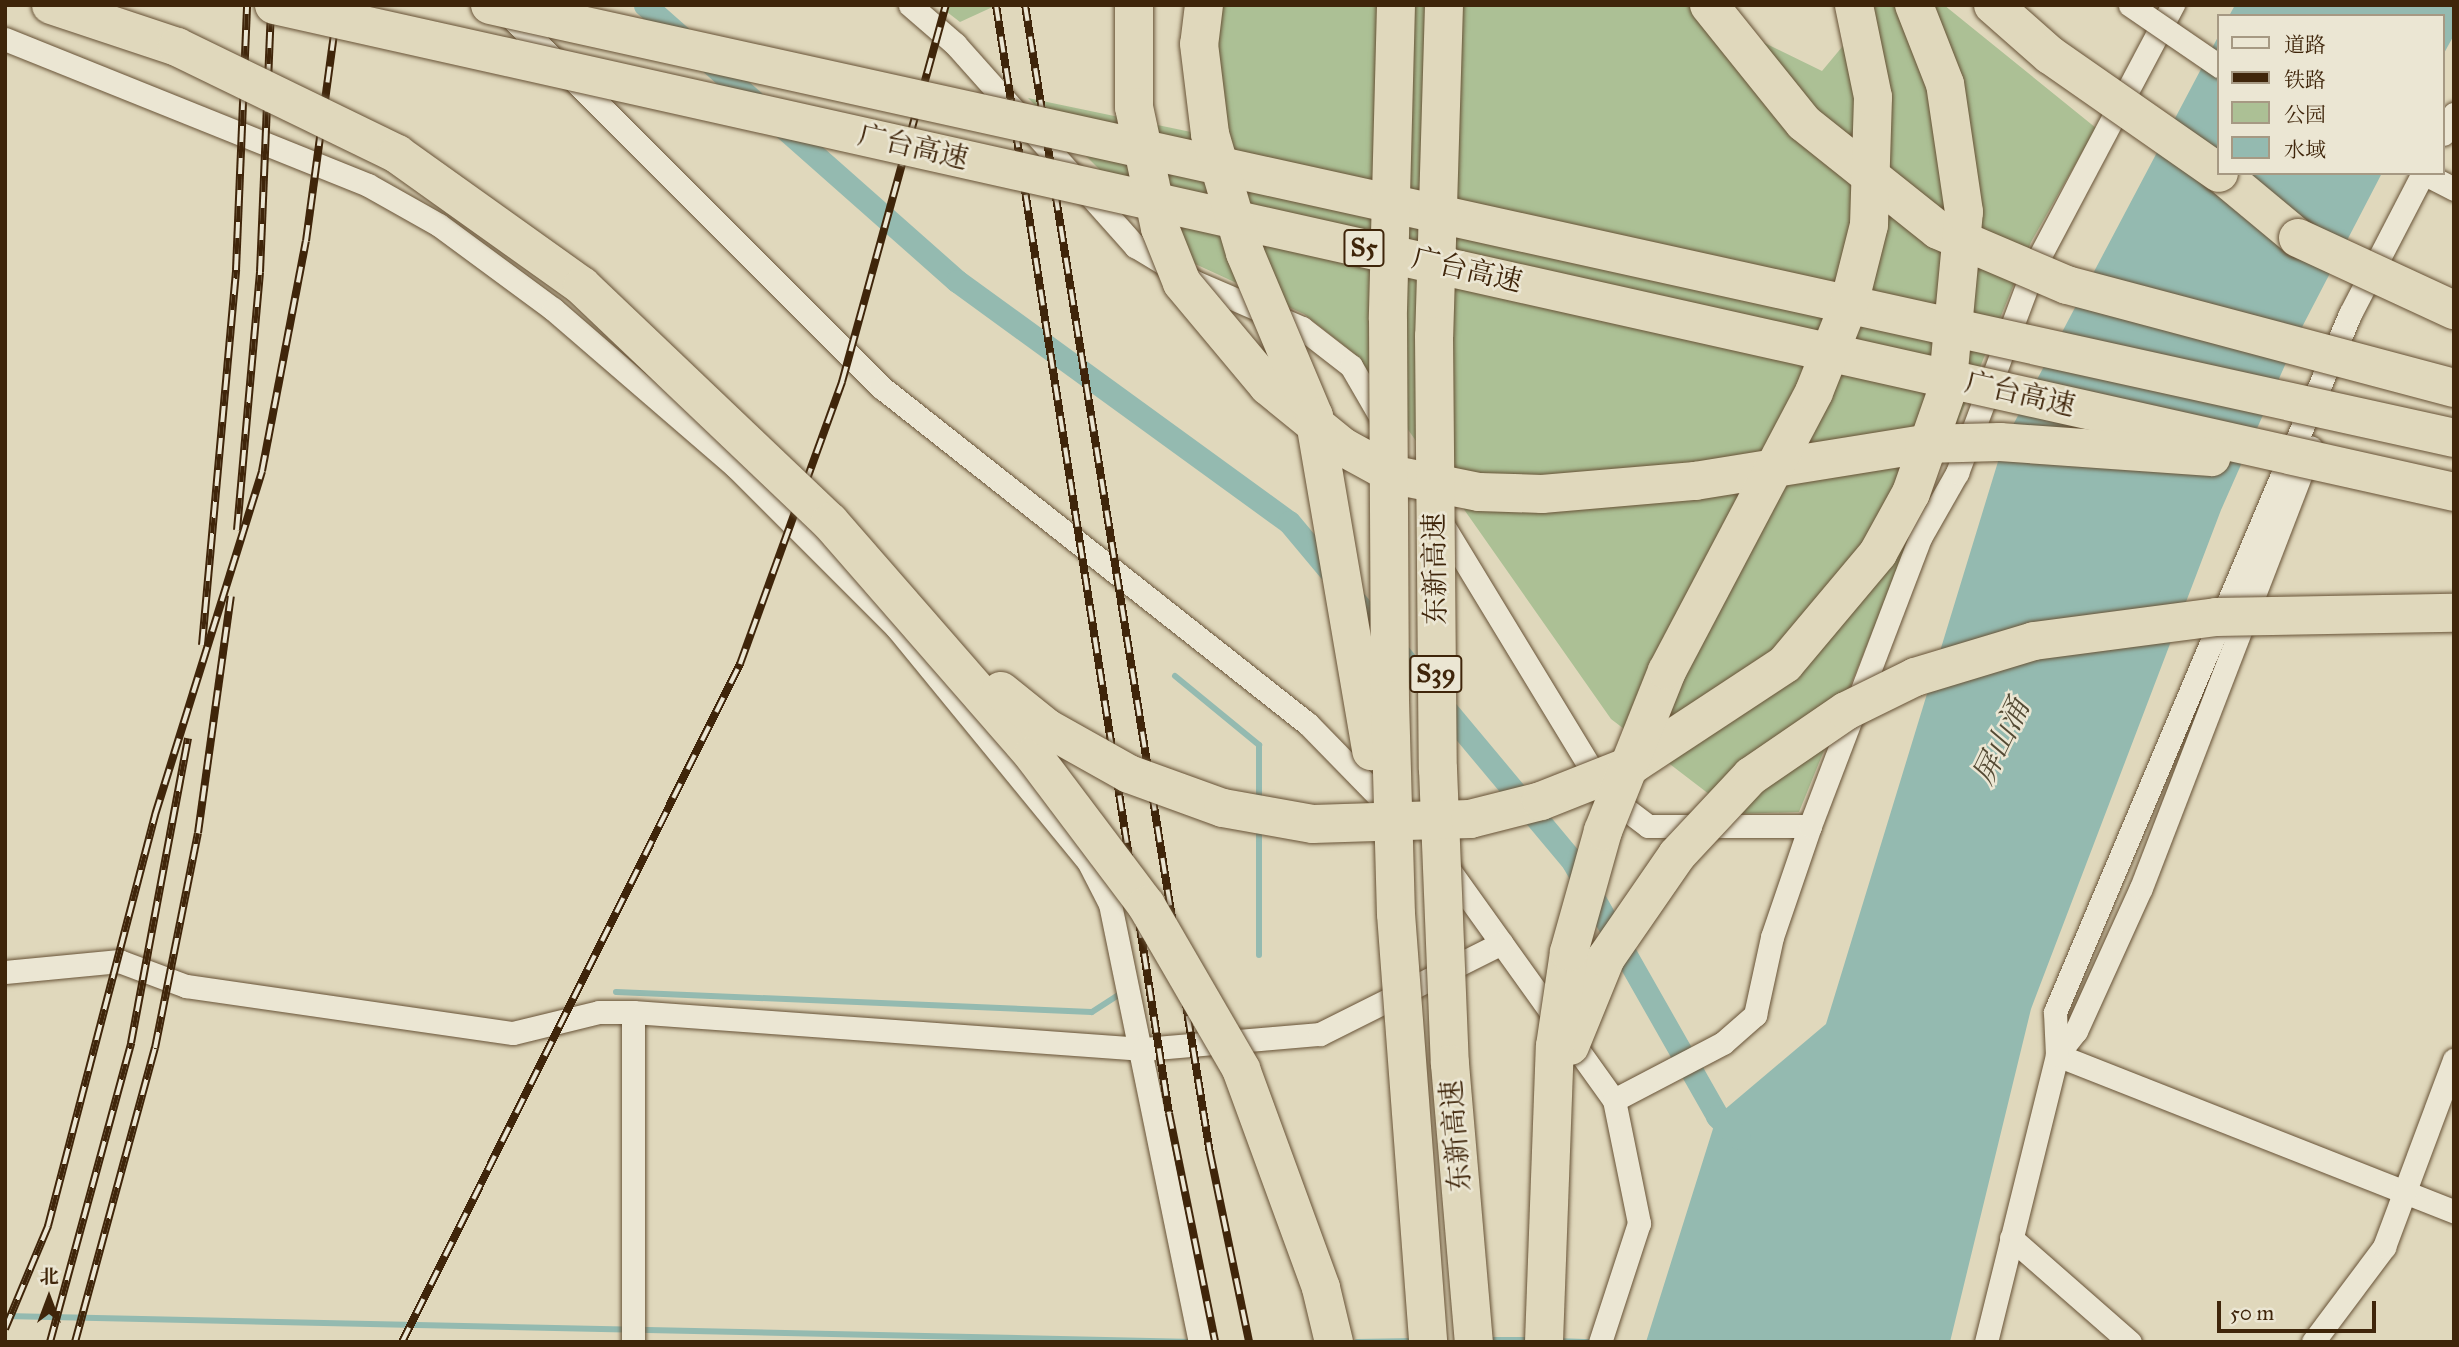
<!DOCTYPE html>
<html>
<head>
<meta charset="utf-8">
<style>
  body { margin:0 }
  #map { position:relative; width:2459px; height:1347px; overflow:hidden; background:#e0d8bc; font-family:"IM FELL Great Primer","Noto Serif SC",serif }
  div>[style] { position:absolute }
  .green>* { inset:0; background:#acc095 }
  .water>* { inset:0; background:#94bab0 }
  .stream>* { height:6px; margin:-3px; padding:0 3px; transform-origin:3px; border-radius:3px; background:#94bab0 }
  .canal>* { height:23px; margin:-11.5px; padding:0 11.5px; transform-origin:11.5px; border-radius:11.5px; background:#94bab0 }
  .roads { filter:drop-shadow(0 0 2px #675236) drop-shadow(0 0 2px #675236) }
  .minor>* { height:23px; margin:-11.5px; padding:0 11.5px; transform-origin:11.5px; border-radius:11.5px; background:#ebe6d3 }
  .motorway>* { height:38px; margin:-19px; padding:0 19px; transform-origin:19px; border-radius:19px; background:#e0d8bc }
  .rail>* { height:8px; margin-top:-4px; transform-origin:0; background:repeating-linear-gradient(90deg,#ebe6d3 0 16px,#3f250a 0 32px); box-sizing:border-box; border-block:2px solid #3f250a }
  .bridges { filter:drop-shadow(0 0 2px #675236) drop-shadow(0 0 2px #675236) }
  .minor-bridge>* { height:23px; margin:-11.5px; padding:0 11.5px; transform-origin:11.5px; border-radius:11.5px; background:#ebe6d3 }
  .motorway-bridge>* { height:38px; margin:-19px; padding:0 19px; transform-origin:19px; border-radius:19px; background:#e0d8bc }
  span { translate:-50% -50%; white-space:nowrap; text-align:center; line-height:1.15; -webkit-text-stroke:5px #ebe6d3; paint-order:stroke }
  .shield-label span { padding:2px 5px; background:#ebe6d3; border:2px solid; border-radius:5px; -webkit-text-stroke-width:0 }
  .shield-label { font-size:26px; color:#3f250a; font-weight:700 }
  .street-label { font-size:28px; color:#3f250a }
  .water-label { font-size:30px; color:#544a34; font-style:italic }
  .frame { position:absolute; inset:0; border:7px solid #3f250a; pointer-events:none }
  .legend { position:absolute; left:2217px; top:14px; width:228px; height:161px; box-sizing:border-box; background:#ebe6d3; border:2px solid #a69983; margin:0; padding:9px 12px; list-style:none; font-size:21px; color:#3f250a }
  .legend li { display:flex; align-items:center; gap:14px; height:35px }
  .legend b { width:35px; border:2px solid #a69983 }
  .north { position:absolute; left:14px; top:1263px; width:70px; height:70px; -webkit-text-stroke:5px #ebe6d3; paint-order:stroke; rotate:0deg; font-size:19px; font-weight:700; line-height:28px; text-align:center; color:#3f250a }
  .north::after { content:''; display:block; margin:auto; width:24px; height:32px; background:#3f250a; clip-path:polygon(50% 0,100% 100%,50% 72%,0 100%) }
  .scale { position:absolute; left:2217px; top:1301px; width:159px; height:32px; box-sizing:border-box; border:4px solid #3f250a; border-top:0; padding-left:9px; font-size:21px; line-height:24px; white-space:nowrap; color:#3f250a; -webkit-text-stroke:5px #ebe6d3; paint-order:stroke }
</style>
</head>
<body>
<div id="map">
  <div class="green">
    <div style="clip-path:polygon(938px 5px,997px 5px,960px 22px)"></div>
    <div style="clip-path:polygon(1219px 5px,1687px 5px,1822px 71px,1877px 5px,1944px 5px,2096px 128px,2031px 242px,1799px 812px,1735px 814px,1611px 719px,1355px 354px,1304px 314px,1193px 263px,1028px 98px,1191px 132px)"></div>
  </div>
  <div class="water">
    <div style="clip-path:polygon(2235px 5px,2454px 5px,2454px 35px,2443px 55px,2443px 16px,2229px 16px)"></div>
    <div style="clip-path:polygon(2219px 35px,2219px 173px,2382px 173px,2300px 331px,2221px 510px,2031px 1009px,1950px 1342px,1646px 1342px,1717px 1116px,1826px 1024px,2004px 442px)"></div>
  </div>
  <div class="stream">
    <div style="left:1175px;top:676px;width:109px;rotate:39.4deg"></div>
    <div style="left:1259px;top:745px;width:57px;rotate:90deg"></div>
    <div style="left:1259px;top:955px;width:128px;rotate:-90deg"></div>
    <div style="left:616px;top:992px;width:476px;rotate:2.4deg"></div>
    <div style="left:1092px;top:1012px;width:30px;rotate:-33deg"></div>
    <div style="left:5px;top:1316px;width:1190px;rotate:1.25deg"></div>
    <div style="left:1485px;top:1340px;width:45px"></div>
    <div style="left:1555px;top:1341px;width:37px;rotate:2deg"></div>
    <div style="left:1357px;top:1342px;width:58px;rotate:-1deg"></div>
  </div>
  <div class="canal">
    <div style="left:645px;top:5px;width:417px;rotate:41.5deg"></div>
    <div style="left:957px;top:281px;width:410px;rotate:36deg"></div>
    <div style="left:1289px;top:522px;width:443px;rotate:50.1deg"></div>
    <div style="left:1573px;top:862px;width:292px;rotate:60.4deg"></div>
    <div style="left:1717px;top:1116px;width:31px;rotate:45deg"></div>
  </div>
  <div class="roads">
    <div class="minor">
      <div style="left:910px;top:5px;width:60px;rotate:40.9deg"></div>
      <div style="left:955px;top:44px;width:271px;rotate:48.3deg"></div>
      <div style="left:1135px;top:246px;width:70px;rotate:31deg"></div>
      <div style="left:1195px;top:282px;width:116px;rotate:23.3deg"></div>
      <div style="left:1302px;top:328px;width:62px;rotate:37.8deg"></div>
      <div style="left:1351px;top:366px;width:66px;rotate:59.9deg"></div>
      <div style="left:505px;top:11px;width:532px;rotate:45deg"></div>
      <div style="left:881px;top:387px;width:544px;rotate:38.28deg"></div>
      <div style="left:1308px;top:724px;width:122px;rotate:45.7deg"></div>
      <div style="left:5px;top:39px;width:391px;rotate:21.9deg"></div>
      <div style="left:368px;top:185px;width:81px;rotate:29.4deg"></div>
      <div style="left:439px;top:225px;width:142px;rotate:36.4deg"></div>
      <div style="left:553px;top:309px;width:242px;rotate:40.8deg"></div>
      <div style="left:736px;top:467px;width:228px;rotate:45deg"></div>
      <div style="left:897px;top:628px;width:301px;rotate:50.7deg"></div>
      <div style="left:1088px;top:861px;width:48px;rotate:62.9deg"></div>
      <div style="left:1110px;top:904px;width:447px;rotate:78.4deg"></div>
      <div style="left:2443px;top:134px;width:23px;rotate:-61deg"></div>
      <div style="left:2423px;top:173px;width:35px;rotate:27deg"></div>
      <div style="left:1441px;top:522px;width:320px;rotate:58.7deg"></div>
      <div style="left:1607px;top:795px;width:51px;rotate:37.1deg"></div>
      <div style="left:1648px;top:826px;width:162px"></div>
      <div style="left:1442px;top:860px;width:295px;rotate:54.4deg"></div>
      <div style="left:1614px;top:1100px;width:126px;rotate:78.5deg"></div>
      <div style="left:1639px;top:1223px;width:125px;rotate:108.1deg"></div>
      <div style="left:5px;top:972px;width:115px;rotate:-5.5deg"></div>
      <div style="left:119px;top:961px;width:72px;rotate:20.5deg"></div>
      <div style="left:186px;top:986px;width:330px;rotate:8.2deg"></div>
      <div style="left:513px;top:1033px;width:89px;rotate:-13.7deg"></div>
      <div style="left:599px;top:1012px;width:34px"></div>
      <div style="left:633px;top:1012px;width:512px;rotate:4.14deg"></div>
      <div style="left:1144px;top:1049px;width:177px;rotate:-4.9deg"></div>
      <div style="left:1320px;top:1034px;width:203px;rotate:-26.6deg"></div>
      <div style="left:633px;top:1012px;width:330px;rotate:90deg"></div>
      <div style="left:2057px;top:1055px;width:31px;rotate:-52deg"></div>
      <div style="left:2076px;top:1031px;width:157px;rotate:-65.6deg"></div>
      <div style="left:2141px;top:888px;width:472px;rotate:-68.9deg"></div>
      <div style="left:2057px;top:1055px;width:427px;rotate:21.5deg"></div>
      <div style="left:1614px;top:1100px;width:123px;rotate:-27.6deg"></div>
      <div style="left:1723px;top:1043px;width:43px;rotate:-41.2deg"></div>
      <div style="left:1755px;top:1015px;width:80px;rotate:-77.7deg"></div>
      <div style="left:1772px;top:937px;width:117px;rotate:-71.1deg"></div>
      <div style="left:1810px;top:826px;width:311px;rotate:-69.1deg"></div>
      <div style="left:1921px;top:536px;width:73px;rotate:-60.3deg"></div>
      <div style="left:1957px;top:473px;width:220px;rotate:-69.5deg"></div>
      <div style="left:2034px;top:267px;width:297px;rotate:-62.1deg"></div>
      <div style="left:2011px;top:1238px;width:158px;rotate:41.2deg"></div>
      <div style="left:1986px;top:1342px;width:296px;rotate:-76.1deg"></div>
      <div style="left:2057px;top:1055px;width:43px;rotate:-92.7deg"></div>
      <div style="left:2055px;top:1012px;width:758px;rotate:-67.09deg"></div>
      <div style="left:2350px;top:314px;width:159px;rotate:-62.6deg"></div>
      <div style="left:2313px;top:1342px;width:119px;rotate:-53.2deg"></div>
      <div style="left:2384px;top:1247px;width:200px;rotate:-69.5deg"></div>
    </div>
    <div class="motorway">
      <div style="left:2220px;top:173px;width:102px;rotate:39.8deg"></div>
    </div>
  </div>
  <div class="rail">
    <div style="left:996px;top:5px;width:1121px;rotate:81.13deg"></div>
    <div style="left:1169px;top:1113px;width:234px;rotate:78.6deg"></div>
    <div style="left:1025px;top:5px;width:1163px;rotate:80.85deg"></div>
    <div style="left:1210px;top:1153px;width:193px;rotate:78.3deg"></div>
    <div style="left:237px;top:530px;width:259px;rotate:-84.9deg"></div>
    <div style="left:260px;top:272px;width:267px;rotate:-87.6deg"></div>
    <div style="left:202px;top:645px;width:377px;rotate:-84.8deg"></div>
    <div style="left:236px;top:270px;width:265px;rotate:-87.6deg"></div>
    <div style="left:5px;top:1329px;width:112px;rotate:-67.3deg"></div>
    <div style="left:48px;top:1226px;width:425px;rotate:-75.4deg"></div>
    <div style="left:155px;top:815px;width:360px;rotate:-72.7deg"></div>
    <div style="left:262px;top:471px;width:234px;rotate:-79.2deg"></div>
    <div style="left:306px;top:241px;width:238px;rotate:-82.3deg"></div>
    <div style="left:50px;top:1342px;width:310px;rotate:-74.8deg"></div>
    <div style="left:131px;top:1043px;width:310px;rotate:-79.4deg"></div>
    <div style="left:75px;top:1342px;width:305px;rotate:-74.8deg"></div>
    <div style="left:155px;top:1048px;width:219px;rotate:-78.7deg"></div>
    <div style="left:198px;top:833px;width:239px;rotate:-82.1deg"></div>
    <div style="left:402px;top:1342px;width:758px;rotate:-63.5deg"></div>
    <div style="left:740px;top:664px;width:300px;rotate:-70.1deg"></div>
    <div style="left:842px;top:382px;width:391px;rotate:-74.6deg"></div>
  </div>
  <div class="bridges">
    <div class="minor-bridge">
      <div style="left:2130px;top:5px;width:108px;rotate:34.4deg"></div>
    </div>
    <div class="motorway-bridge">
      <div style="left:51px;top:5px;width:133px;rotate:18.4deg"></div>
      <div style="left:177px;top:47px;width:245px;rotate:25.9deg"></div>
      <div style="left:397px;top:154px;width:227px;rotate:35.5deg"></div>
      <div style="left:582px;top:286px;width:342px;rotate:43.6deg"></div>
      <div style="left:830px;top:522px;width:309px;rotate:48.9deg"></div>
      <div style="left:1033px;top:755px;width:188px;rotate:53deg"></div>
      <div style="left:1146px;top:905px;width:190px;rotate:59.9deg"></div>
      <div style="left:1241px;top:1069px;width:233px;rotate:69.9deg"></div>
      <div style="left:1321px;top:1288px;width:56px;rotate:76.5deg"></div>
      <div style="left:274px;top:5px;width:2234px;rotate:12.59deg"></div>
      <div style="left:490px;top:5px;width:2011px;rotate:12.43deg"></div>
      <div style="left:1134px;top:5px;width:102px;rotate:90deg"></div>
      <div style="left:1134px;top:107px;width:124px;rotate:77.9deg"></div>
      <div style="left:1160px;top:228px;width:59px;rotate:68.2deg"></div>
      <div style="left:1182px;top:283px;width:134px;rotate:50.1deg"></div>
      <div style="left:1268px;top:386px;width:97px;rotate:39.1deg"></div>
      <div style="left:1343px;top:447px;width:58px;rotate:28.8deg"></div>
      <div style="left:1394px;top:475px;width:87px;rotate:11.3deg"></div>
      <div style="left:1479px;top:492px;width:63px;rotate:1.8deg"></div>
      <div style="left:1542px;top:494px;width:154px;rotate:-4.9deg"></div>
      <div style="left:1695px;top:481px;width:232px;rotate:-9.2deg"></div>
      <div style="left:1924px;top:444px;width:76px;rotate:-1.5deg"></div>
      <div style="left:2000px;top:442px;width:212px;rotate:4.1deg"></div>
      <div style="left:1204px;top:5px;width:39px;rotate:97deg"></div>
      <div style="left:1199px;top:44px;width:91px;rotate:83deg"></div>
      <div style="left:1210px;top:134px;width:124px;rotate:73.6deg"></div>
      <div style="left:1245px;top:253px;width:177px;rotate:67.1deg"></div>
      <div style="left:1314px;top:416px;width:340px;rotate:80.3deg"></div>
      <div style="left:1396px;top:5px;width:314px;rotate:91.5deg"></div>
      <div style="left:1388px;top:319px;width:381px;rotate:89.7deg"></div>
      <div style="left:1390px;top:700px;width:214px;rotate:88.4deg"></div>
      <div style="left:1396px;top:914px;width:429px;rotate:85.7deg"></div>
      <div style="left:1444px;top:5px;width:331px;rotate:91.7deg"></div>
      <div style="left:1434px;top:336px;width:433px;rotate:89.5deg"></div>
      <div style="left:1438px;top:769px;width:295px;rotate:87.7deg"></div>
      <div style="left:1450px;top:1064px;width:279px;rotate:85.1deg"></div>
      <div style="left:1709px;top:5px;width:151px;rotate:51.2deg"></div>
      <div style="left:1804px;top:123px;width:171px;rotate:38.6deg"></div>
      <div style="left:1938px;top:230px;width:140px;rotate:23.1deg"></div>
      <div style="left:2067px;top:285px;width:400px;rotate:14.9deg"></div>
      <div style="left:1993px;top:5px;width:76px;rotate:41.3deg"></div>
      <div style="left:2050px;top:55px;width:206px;rotate:34.9deg"></div>
      <div style="left:2298px;top:238px;width:172px;rotate:24.8deg"></div>
      <div style="left:1001px;top:691px;width:59px;rotate:38.8deg"></div>
      <div style="left:1047px;top:728px;width:94px;rotate:29.3deg"></div>
      <div style="left:1129px;top:774px;width:100px;rotate:19.9deg"></div>
      <div style="left:1223px;top:808px;width:91px;rotate:10.1deg"></div>
      <div style="left:1313px;top:824px;width:157px;rotate:-1.8deg"></div>
      <div style="left:1470px;top:819px;width:73px;rotate:-14.2deg"></div>
      <div style="left:1541px;top:801px;width:98px;rotate:-21.6deg"></div>
      <div style="left:1632px;top:765px;width:183px;rotate:-33.4deg"></div>
      <div style="left:1785px;top:664px;width:145px;rotate:-50deg"></div>
      <div style="left:1878px;top:553px;width:68px;rotate:-61.2deg"></div>
      <div style="left:1911px;top:493px;width:108px;rotate:-70.6deg"></div>
      <div style="left:1947px;top:391px;width:180px;rotate:-84.6deg"></div>
      <div style="left:1964px;top:212px;width:129px;rotate:-98.4deg"></div>
      <div style="left:1945px;top:84px;width:85px;rotate:-111.4deg"></div>
      <div style="left:1570px;top:1046px;width:95px;rotate:-67.8deg"></div>
      <div style="left:1606px;top:958px;width:125px;rotate:-55.4deg"></div>
      <div style="left:1677px;top:855px;width:108px;rotate:-46.9deg"></div>
      <div style="left:1751px;top:776px;width:115px;rotate:-34.4deg"></div>
      <div style="left:1846px;top:711px;width:77px;rotate:-26.2deg"></div>
      <div style="left:1915px;top:677px;width:124px;rotate:-16.8deg"></div>
      <div style="left:2034px;top:641px;width:184px;rotate:-7.5deg"></div>
      <div style="left:2216px;top:617px;width:238px;rotate:-1deg"></div>
      <div style="left:1544px;top:1342px;width:296px;rotate:-87.9deg"></div>
      <div style="left:1555px;top:1046px;width:95px;rotate:-81.5deg"></div>
      <div style="left:1569px;top:952px;width:126px;rotate:-74.3deg"></div>
      <div style="left:1603px;top:831px;width:172px;rotate:-68.2deg"></div>
      <div style="left:1667px;top:671px;width:315px;rotate:-62.2deg"></div>
      <div style="left:1814px;top:392px;width:95px;rotate:-68.3deg"></div>
      <div style="left:1849px;top:304px;width:81px;rotate:-75.8deg"></div>
      <div style="left:1869px;top:225px;width:128px;rotate:-88.2deg"></div>
      <div style="left:1873px;top:97px;width:94px;rotate:-101.7deg"></div>
    </div>
  </div>
  <div class="shield-label">
    <span style="left:1364px;top:248px">S5</span>
    <span style="left:1436px;top:674px">S39</span>
  </div>
  <div class="street-label">
    <span style="left:913px;top:147px;rotate:13deg">广台高速</span>
    <span style="left:1467px;top:270px;rotate:13deg">广台高速</span>
    <span style="left:2020px;top:394px;rotate:13deg">广台高速</span>
    <span style="left:1435px;top:569px;rotate:-91deg">东新高速</span>
    <span style="left:1456px;top:1136px;rotate:-95deg">东新高速</span>
  </div>
  <div class="water-label">
    <span style="left:2001px;top:742px;rotate:-64deg">屏山涌</span>
  </div>
  <div class="frame"></div>
  <ul class="legend">
  <li><b style="height:9px;background:#ebe6d3"></b>道路</li>
  <li><b style="height:9px;background:#3f250a"></b>铁路</li>
  <li><b style="height:19px;background:#acc095"></b>公园</li>
  <li><b style="height:19px;background:#94bab0"></b>水域</li>
  </ul>
  <div class="north">北</div>
  <div class="scale">50 m</div>
</div>
</body>
</html>
